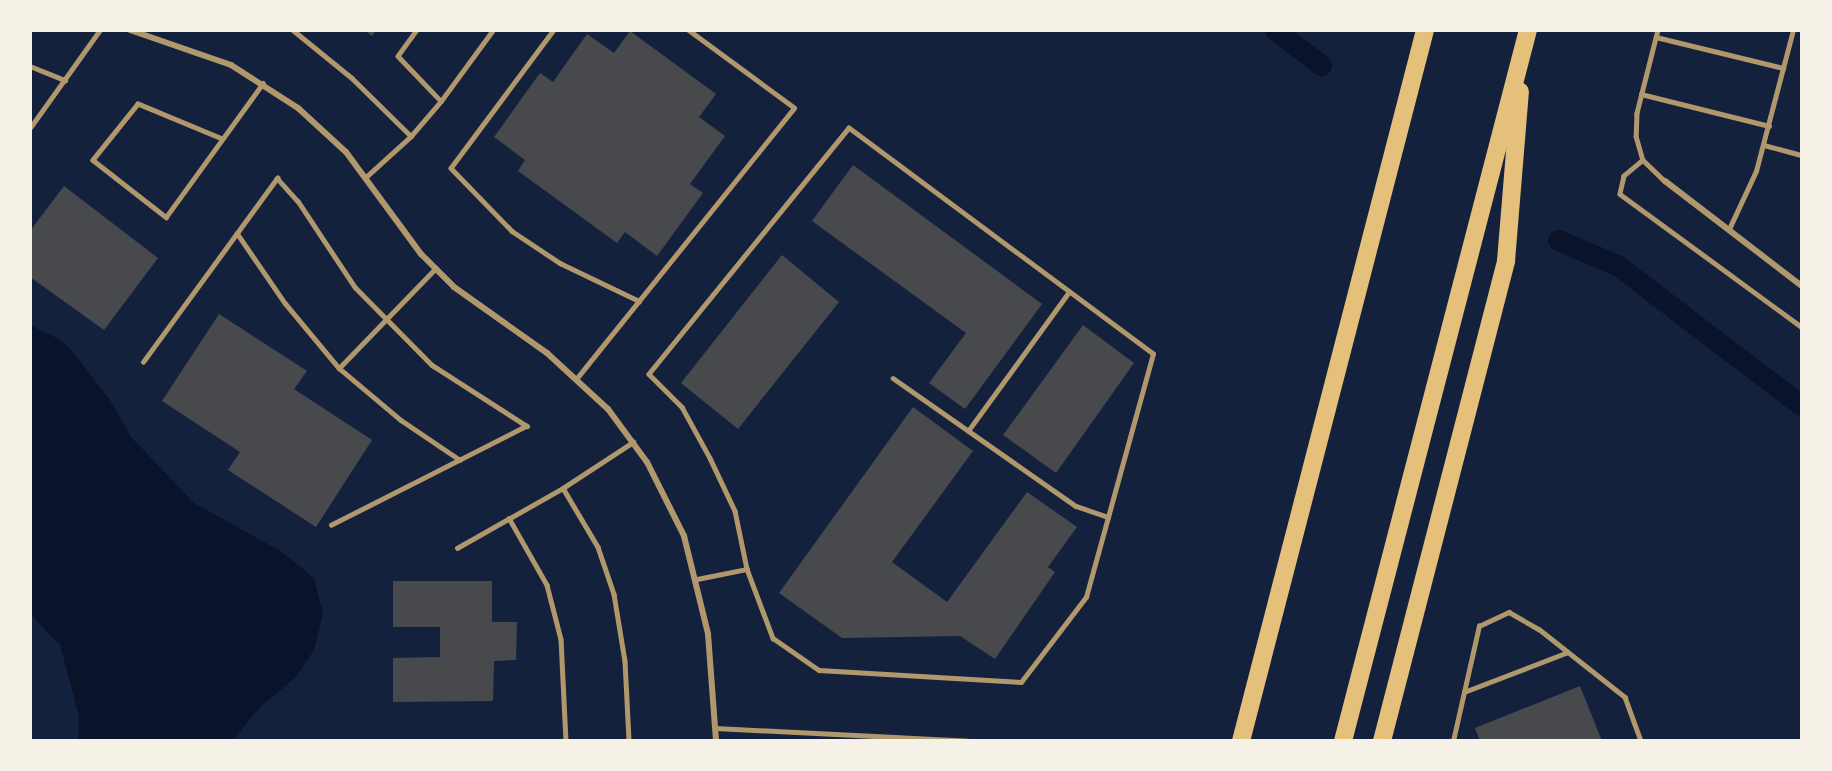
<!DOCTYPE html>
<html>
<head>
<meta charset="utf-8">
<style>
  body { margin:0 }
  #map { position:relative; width:1832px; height:771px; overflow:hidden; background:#14213d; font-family:"Titillium Web",sans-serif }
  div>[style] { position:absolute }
  .water>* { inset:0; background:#0b132b }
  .canal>* { height:21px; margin:-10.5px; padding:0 10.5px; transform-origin:10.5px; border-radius:10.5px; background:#0b132b }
  .building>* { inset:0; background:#48494c }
  .service>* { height:4.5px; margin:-2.25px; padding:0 2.25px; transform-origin:2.25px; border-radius:2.25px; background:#b1986c }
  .minor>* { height:6px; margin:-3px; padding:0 3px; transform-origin:3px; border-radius:3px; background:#b1986c }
  .motorway>* { height:18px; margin:-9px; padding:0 9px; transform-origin:9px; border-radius:9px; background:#e5c07b }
  span { translate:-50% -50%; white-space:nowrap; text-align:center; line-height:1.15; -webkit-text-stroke:4.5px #f6f1e7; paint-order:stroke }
  .frame { position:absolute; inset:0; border:32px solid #f6f1e7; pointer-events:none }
</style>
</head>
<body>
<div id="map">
  <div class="water">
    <div style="clip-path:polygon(30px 325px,61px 340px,74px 353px,110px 400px,131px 437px,194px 503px,282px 552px,314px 578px,323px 614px,314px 650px,295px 678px,260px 707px,232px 741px,78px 741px,79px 716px,60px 645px,30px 614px)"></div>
  </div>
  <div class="canal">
    <div style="left:1275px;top:30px;width:58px;rotate:37.3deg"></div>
    <div style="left:1558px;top:240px;width:64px;rotate:23deg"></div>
    <div style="left:1617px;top:265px;width:233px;rotate:37.3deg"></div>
  </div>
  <div class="building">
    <div style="clip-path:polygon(364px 30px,376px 30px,372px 36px)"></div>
    <div style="clip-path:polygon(630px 31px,716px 94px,699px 117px,725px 136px,690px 184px,703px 193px,657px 256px,625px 232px,617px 243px,518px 171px,525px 160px,494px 137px,540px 73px,553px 82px,587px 34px,614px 53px)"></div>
    <div style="clip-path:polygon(853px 165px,1042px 304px,965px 409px,929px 383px,966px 333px,812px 221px)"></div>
    <div style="clip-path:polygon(64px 186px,158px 258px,104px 330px,30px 277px,30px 231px)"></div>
    <div style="clip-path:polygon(782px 255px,839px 302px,738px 429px,681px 383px)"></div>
    <div style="clip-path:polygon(219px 314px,307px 371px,294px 389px,372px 440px,316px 527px,228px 470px,240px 452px,162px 401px)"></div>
    <div style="clip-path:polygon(1083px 325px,1134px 363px,1056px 473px,1003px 435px)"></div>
    <div style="clip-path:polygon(913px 407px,973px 451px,892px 562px,947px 602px,1027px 492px,1077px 527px,1048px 567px,1055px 572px,995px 659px,960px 636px,842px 638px,779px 593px)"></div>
    <div style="clip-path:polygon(393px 581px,492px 581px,492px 622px,517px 622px,516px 660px,494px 661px,493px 701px,393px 702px,393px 658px,440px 657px,440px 627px,393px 627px)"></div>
    <div style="clip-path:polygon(1580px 686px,1602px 741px,1480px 741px,1475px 728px)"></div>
  </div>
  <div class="service">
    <div style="left:293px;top:30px;width:76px;rotate:39.1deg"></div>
    <div style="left:352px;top:78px;width:83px;rotate:44.5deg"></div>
    <div style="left:411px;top:136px;width:46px;rotate:-49.4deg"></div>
    <div style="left:417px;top:30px;width:32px;rotate:126deg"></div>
    <div style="left:398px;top:56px;width:62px;rotate:46.3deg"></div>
    <div style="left:441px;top:101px;width:88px;rotate:-53.8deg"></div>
    <div style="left:554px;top:30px;width:172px;rotate:126.7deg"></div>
    <div style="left:451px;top:168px;width:88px;rotate:45.9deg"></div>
    <div style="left:512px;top:231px;width:58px;rotate:33.7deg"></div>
    <div style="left:560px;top:263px;width:88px;rotate:25.7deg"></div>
    <div style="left:1658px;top:30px;width:86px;rotate:104.2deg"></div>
    <div style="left:1637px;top:113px;width:23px;rotate:92deg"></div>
    <div style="left:1636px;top:136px;width:25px;rotate:74deg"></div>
    <div style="left:1643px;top:160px;width:30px;rotate:44deg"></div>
    <div style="left:1656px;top:37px;width:131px;rotate:13.7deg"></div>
    <div style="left:30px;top:66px;width:38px;rotate:22deg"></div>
    <div style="left:1641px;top:94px;width:132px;rotate:14deg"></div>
    <div style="left:30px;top:128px;width:120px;rotate:-54.5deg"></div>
    <div style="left:222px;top:139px;width:91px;rotate:-157.4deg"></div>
    <div style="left:138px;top:104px;width:72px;rotate:128.8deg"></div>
    <div style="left:93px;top:160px;width:93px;rotate:38deg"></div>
    <div style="left:166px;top:217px;width:165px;rotate:-54.1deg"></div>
    <div style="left:1764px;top:145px;width:39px;rotate:15deg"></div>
    <div style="left:1643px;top:160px;width:25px;rotate:140deg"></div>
    <div style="left:1624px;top:176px;width:18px;rotate:103deg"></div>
    <div style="left:1620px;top:194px;width:225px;rotate:36.2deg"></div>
    <div style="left:366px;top:177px;width:61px;rotate:-42.3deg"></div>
    <div style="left:1729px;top:229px;width:64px;rotate:-65deg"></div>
    <div style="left:1756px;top:171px;width:146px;rotate:-75.3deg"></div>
    <div style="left:237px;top:233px;width:85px;rotate:55.6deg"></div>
    <div style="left:285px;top:303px;width:85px;rotate:50.3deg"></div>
    <div style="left:339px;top:368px;width:81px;rotate:40deg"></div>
    <div style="left:401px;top:420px;width:71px;rotate:34.1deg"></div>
    <div style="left:143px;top:362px;width:228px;rotate:-53.9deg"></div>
    <div style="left:277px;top:178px;width:31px;rotate:48deg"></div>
    <div style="left:298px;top:201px;width:103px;rotate:56.5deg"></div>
    <div style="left:355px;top:287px;width:110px;rotate:45.4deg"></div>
    <div style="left:432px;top:365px;width:113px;rotate:32.7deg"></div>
    <div style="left:527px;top:426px;width:219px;rotate:153.1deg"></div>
    <div style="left:339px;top:368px;width:139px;rotate:-45.9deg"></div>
    <div style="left:577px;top:378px;width:346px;rotate:-51.2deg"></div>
    <div style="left:794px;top:108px;width:132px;rotate:-143.7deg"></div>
    <div style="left:893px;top:378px;width:223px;rotate:35deg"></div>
    <div style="left:1076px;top:506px;width:34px;rotate:19deg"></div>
    <div style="left:968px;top:431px;width:172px;rotate:-54deg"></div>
    <div style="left:563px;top:488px;width:84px;rotate:-33.3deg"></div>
    <div style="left:509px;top:518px;width:77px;rotate:60.4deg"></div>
    <div style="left:547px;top:585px;width:56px;rotate:75.5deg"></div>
    <div style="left:561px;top:639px;width:102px;rotate:87.2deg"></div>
    <div style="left:457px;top:548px;width:122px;rotate:-29.5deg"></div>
    <div style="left:563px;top:488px;width:69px;rotate:59.3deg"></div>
    <div style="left:598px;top:547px;width:50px;rotate:71.2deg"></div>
    <div style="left:614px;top:594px;width:68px;rotate:80.7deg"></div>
    <div style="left:625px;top:661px;width:80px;rotate:87.1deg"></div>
    <div style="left:697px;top:579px;width:51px;rotate:-11.3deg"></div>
    <div style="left:747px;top:569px;width:74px;rotate:69.4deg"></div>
    <div style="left:773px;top:638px;width:56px;rotate:34.8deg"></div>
    <div style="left:819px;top:670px;width:202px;rotate:3.4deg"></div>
    <div style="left:1021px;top:682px;width:107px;rotate:-52.6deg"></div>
    <div style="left:1086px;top:597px;width:252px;rotate:-74.6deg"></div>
    <div style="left:1153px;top:354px;width:379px;rotate:-143.4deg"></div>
    <div style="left:849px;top:128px;width:317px;rotate:129.1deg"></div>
    <div style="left:649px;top:374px;width:47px;rotate:45deg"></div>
    <div style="left:682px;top:407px;width:58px;rotate:61.2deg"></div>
    <div style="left:710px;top:458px;width:59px;rotate:64.7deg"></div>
    <div style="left:735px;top:511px;width:59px;rotate:78.3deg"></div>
    <div style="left:1464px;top:692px;width:111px;rotate:-21deg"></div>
    <div style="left:715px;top:728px;width:253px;rotate:2.9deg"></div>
    <div style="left:1453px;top:741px;width:118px;rotate:-77.3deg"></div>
    <div style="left:1479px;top:626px;width:33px;rotate:-25deg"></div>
    <div style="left:1509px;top:612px;width:34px;rotate:30deg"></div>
    <div style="left:1539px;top:629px;width:110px;rotate:38.3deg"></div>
    <div style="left:1625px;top:697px;width:47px;rotate:70deg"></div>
  </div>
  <div class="minor">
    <div style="left:130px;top:30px;width:107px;rotate:19.1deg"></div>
    <div style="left:231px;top:65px;width:80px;rotate:32.7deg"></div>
    <div style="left:298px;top:108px;width:65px;rotate:42.5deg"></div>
    <div style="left:346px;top:152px;width:127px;rotate:53.7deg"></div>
    <div style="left:421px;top:254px;width:47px;rotate:45deg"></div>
    <div style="left:454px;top:287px;width:114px;rotate:35.4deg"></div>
    <div style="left:547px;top:353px;width:83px;rotate:42.6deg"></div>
    <div style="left:608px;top:409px;width:66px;rotate:53.7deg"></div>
    <div style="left:647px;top:462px;width:83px;rotate:63.4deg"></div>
    <div style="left:684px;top:536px;width:101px;rotate:76.2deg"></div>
    <div style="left:708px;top:634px;width:107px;rotate:85.7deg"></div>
    <div style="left:1665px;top:181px;width:173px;rotate:37.5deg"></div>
  </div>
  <div class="motorway">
    <div style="left:1241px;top:741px;width:734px;rotate:-75.49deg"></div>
    <div style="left:1343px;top:741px;width:735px;rotate:-75.42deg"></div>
    <div style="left:1382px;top:741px;width:496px;rotate:-75.5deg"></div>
    <div style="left:1506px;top:261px;width:170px;rotate:-85.3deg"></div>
  </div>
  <div class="frame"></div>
</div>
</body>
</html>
